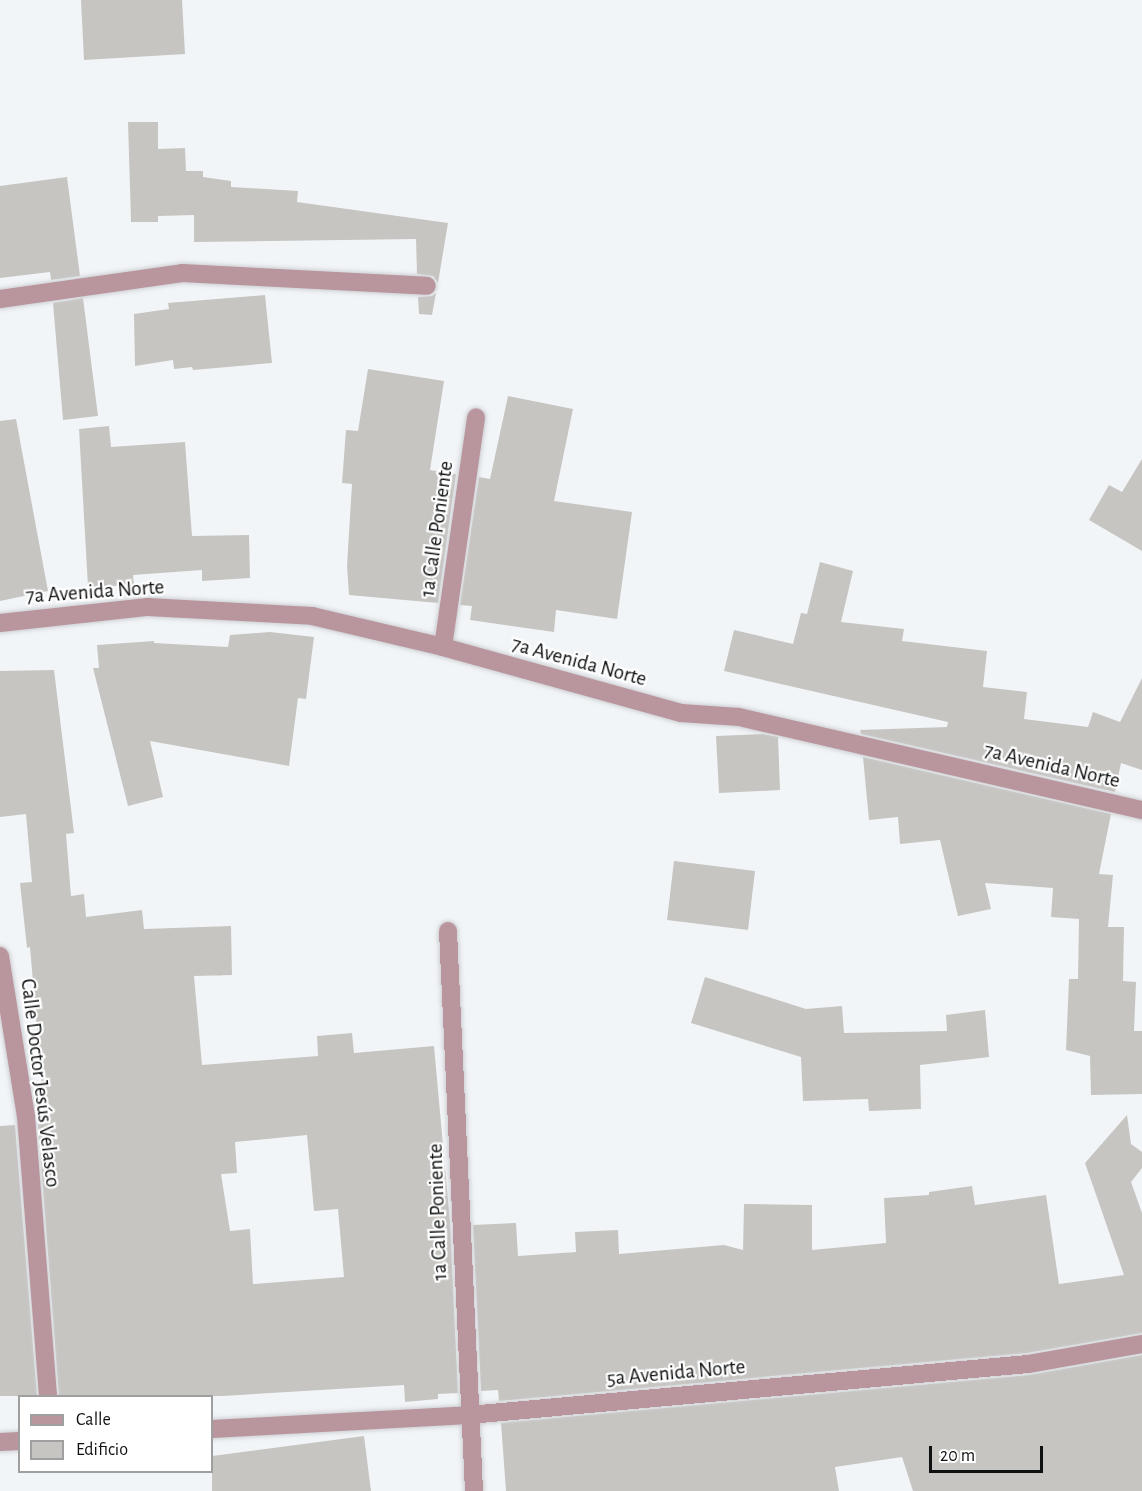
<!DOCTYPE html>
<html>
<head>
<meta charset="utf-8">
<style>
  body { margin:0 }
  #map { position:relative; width:1142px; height:1491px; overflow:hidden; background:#f2f5f8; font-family:"Alegreya Sans",sans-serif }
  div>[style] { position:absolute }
  .building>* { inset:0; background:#c7c5c2 }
  .roads { filter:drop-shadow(0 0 2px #ced0d3) drop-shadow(0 0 2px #ced0d3) }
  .minor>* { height:18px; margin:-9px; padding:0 9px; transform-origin:9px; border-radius:9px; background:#b9959e }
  span { translate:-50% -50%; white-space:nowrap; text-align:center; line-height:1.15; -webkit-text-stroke:4.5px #fff; paint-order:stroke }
  .street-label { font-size:21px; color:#0f1011 }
  .legend { position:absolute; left:18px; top:1395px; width:195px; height:78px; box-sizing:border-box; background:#fff; border:2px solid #9f9fa0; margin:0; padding:8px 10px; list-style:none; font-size:18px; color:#0f1011 }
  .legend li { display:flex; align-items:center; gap:12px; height:30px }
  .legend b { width:30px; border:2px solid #9f9fa0 }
  .scale { position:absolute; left:929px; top:1446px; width:114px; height:27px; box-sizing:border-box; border:3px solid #0f1011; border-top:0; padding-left:8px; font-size:18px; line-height:21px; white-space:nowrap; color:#0f1011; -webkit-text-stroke:4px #fff; paint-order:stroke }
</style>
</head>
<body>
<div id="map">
  <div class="building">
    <div style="clip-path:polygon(81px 0,182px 0,185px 54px,84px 60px)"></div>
    <div style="clip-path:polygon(128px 122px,158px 122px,158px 149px,185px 148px,186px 171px,203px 171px,203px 177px,231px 181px,231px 187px,298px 191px,297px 202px,448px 223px,438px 283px,433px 276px,417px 274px,416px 239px,194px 242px,194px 215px,158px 216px,158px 222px,131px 222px)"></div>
    <div style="clip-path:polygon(67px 177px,80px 276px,51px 280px,50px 272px,0 278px,0 186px)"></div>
    <div style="clip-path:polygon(436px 293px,432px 315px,419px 314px,418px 297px,432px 296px)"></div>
    <div style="clip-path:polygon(265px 295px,272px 363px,193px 370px,192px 367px,174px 369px,173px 360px,135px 366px,134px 314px,169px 309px,168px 303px)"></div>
    <div style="clip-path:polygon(83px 298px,98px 416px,63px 420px,53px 303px)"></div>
    <div style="clip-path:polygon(368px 369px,444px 381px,430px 470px,456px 474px,438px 603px,349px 595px,347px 566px,352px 484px,342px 483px,346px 430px,358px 431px)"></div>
    <div style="clip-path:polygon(508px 396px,573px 409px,554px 501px,632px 512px,617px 619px,556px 610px,554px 632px,470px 620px,472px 606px,460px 605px,479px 477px,490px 479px)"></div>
    <div style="clip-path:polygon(16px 419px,48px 591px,0 601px,0 421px)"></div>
    <div style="clip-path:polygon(109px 426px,111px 447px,185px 442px,192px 536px,249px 535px,250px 578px,202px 581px,202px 570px,133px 575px,134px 585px,88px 587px,79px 429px)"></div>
    <div style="clip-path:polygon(1142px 459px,1142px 551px,1089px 520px,1109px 485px,1122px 492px)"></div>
    <div style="clip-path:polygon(820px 562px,853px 571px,841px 622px,904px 629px,902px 641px,987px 651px,983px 687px,1027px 692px,1024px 719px,1088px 727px,1093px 712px,1120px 722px,1142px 678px,1142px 770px,1121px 763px,1115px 792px,861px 734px,860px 730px,947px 727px,948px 722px,724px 671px,734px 630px,793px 644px,801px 613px,807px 614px)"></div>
    <div style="clip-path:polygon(270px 632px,314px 637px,306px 699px,298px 698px,289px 766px,150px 741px,163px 797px,128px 806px,93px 668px,99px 668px,97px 645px,154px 641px,154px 643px,228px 647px,230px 635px)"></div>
    <div style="clip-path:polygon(evenodd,54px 670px,74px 833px,66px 834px,71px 896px,84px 894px,86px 917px,142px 910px,144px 929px,231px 926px,232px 975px,194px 976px,202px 1065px,318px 1056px,317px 1036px,352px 1033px,354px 1053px,434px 1046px,450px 1222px,458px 1393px,438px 1394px,438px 1399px,405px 1402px,404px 1385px,223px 1396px,59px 1396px,38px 1124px,45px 1124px,30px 947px,27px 948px,20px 883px,32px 882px,26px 814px,0 817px,0 671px,54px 670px,307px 1135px,314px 1211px,338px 1209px,344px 1277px,253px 1284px,250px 1229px,230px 1231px,221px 1174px,237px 1173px,235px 1142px,307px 1135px)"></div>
    <div style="clip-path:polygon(763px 734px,778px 737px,780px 790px,719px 793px,716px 736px)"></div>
    <div style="clip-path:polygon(863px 757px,1111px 814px,1099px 874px,1113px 875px,1108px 927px,1124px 927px,1123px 981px,1136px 982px,1134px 1031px,1142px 1031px,1142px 1094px,1091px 1095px,1090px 1056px,1066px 1050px,1069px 979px,1078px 979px,1079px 919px,1051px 917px,1053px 888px,985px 883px,991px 909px,958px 916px,940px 840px,900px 844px,898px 817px,869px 820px)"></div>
    <div style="clip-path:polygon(674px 861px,755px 871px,748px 930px,667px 920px)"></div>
    <div style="clip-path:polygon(705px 977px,806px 1009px,842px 1006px,844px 1033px,947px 1031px,946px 1015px,985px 1010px,989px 1057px,920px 1065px,921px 1109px,869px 1111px,868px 1099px,803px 1101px,801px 1057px,691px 1023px)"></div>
    <div style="clip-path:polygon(1127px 1115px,1131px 1144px,1142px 1152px,1142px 1168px,1131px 1182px,1142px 1213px,1142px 1333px,1027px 1353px,499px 1401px,498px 1390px,481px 1391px,473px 1225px,516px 1223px,518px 1256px,576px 1252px,575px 1232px,618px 1230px,619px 1254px,724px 1245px,743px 1250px,744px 1204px,812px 1205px,812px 1250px,886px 1243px,884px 1198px,929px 1195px,929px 1192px,972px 1186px,975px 1205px,1046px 1195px,1059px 1284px,1124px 1275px,1085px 1163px)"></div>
    <div style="clip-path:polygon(15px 1125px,37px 1396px,0 1396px,0 1126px)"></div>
    <div style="clip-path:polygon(1142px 1355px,1142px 1491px,913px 1491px,902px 1457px,835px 1467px,839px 1491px,506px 1491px,501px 1423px,1029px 1375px)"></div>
    <div style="clip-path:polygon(364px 1436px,371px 1491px,212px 1491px,212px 1456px)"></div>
  </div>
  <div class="roads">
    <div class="minor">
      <div style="left:0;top:299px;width:184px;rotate:-8.1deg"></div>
      <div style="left:182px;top:273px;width:245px;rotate:3deg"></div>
      <div style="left:0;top:623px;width:149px;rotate:-6.2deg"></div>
      <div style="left:148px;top:607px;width:164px;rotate:3.1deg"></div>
      <div style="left:312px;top:616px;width:135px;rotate:13.3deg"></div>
      <div style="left:443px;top:647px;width:247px;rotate:15.5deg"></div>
      <div style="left:681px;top:713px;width:58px;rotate:3.9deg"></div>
      <div style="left:739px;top:717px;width:414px;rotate:13deg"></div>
      <div style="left:443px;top:647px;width:232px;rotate:-81.8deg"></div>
      <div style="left:448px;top:931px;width:561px;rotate:87.34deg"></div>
      <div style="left:0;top:956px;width:162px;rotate:80.8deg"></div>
      <div style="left:26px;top:1116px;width:281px;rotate:85.5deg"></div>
      <div style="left:212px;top:1429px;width:257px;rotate:-3.1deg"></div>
      <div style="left:469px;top:1415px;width:561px;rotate:-5.21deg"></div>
      <div style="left:1028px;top:1364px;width:116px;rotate:-10deg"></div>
      <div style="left:0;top:1442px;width:20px;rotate:-3deg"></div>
    </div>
  </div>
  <div class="street-label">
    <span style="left:437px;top:529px;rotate:-82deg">1a Calle Poniente</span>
    <span style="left:95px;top:592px;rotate:-4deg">7a Avenida Norte</span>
    <span style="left:579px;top:662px;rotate:15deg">7a Avenida Norte</span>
    <span style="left:1052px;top:766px;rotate:13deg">7a Avenida Norte</span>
    <span style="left:40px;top:1083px;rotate:83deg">Calle Doctor Jesús Velasco</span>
    <span style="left:438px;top:1212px;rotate:-92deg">1a Calle Poniente</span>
    <span style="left:676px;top:1373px;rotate:-5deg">5a Avenida Norte</span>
  </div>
  <ul class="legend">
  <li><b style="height:8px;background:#b9959e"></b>Calle</li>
  <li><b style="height:16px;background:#c7c5c2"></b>Edificio</li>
  </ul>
  <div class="scale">20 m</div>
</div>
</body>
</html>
